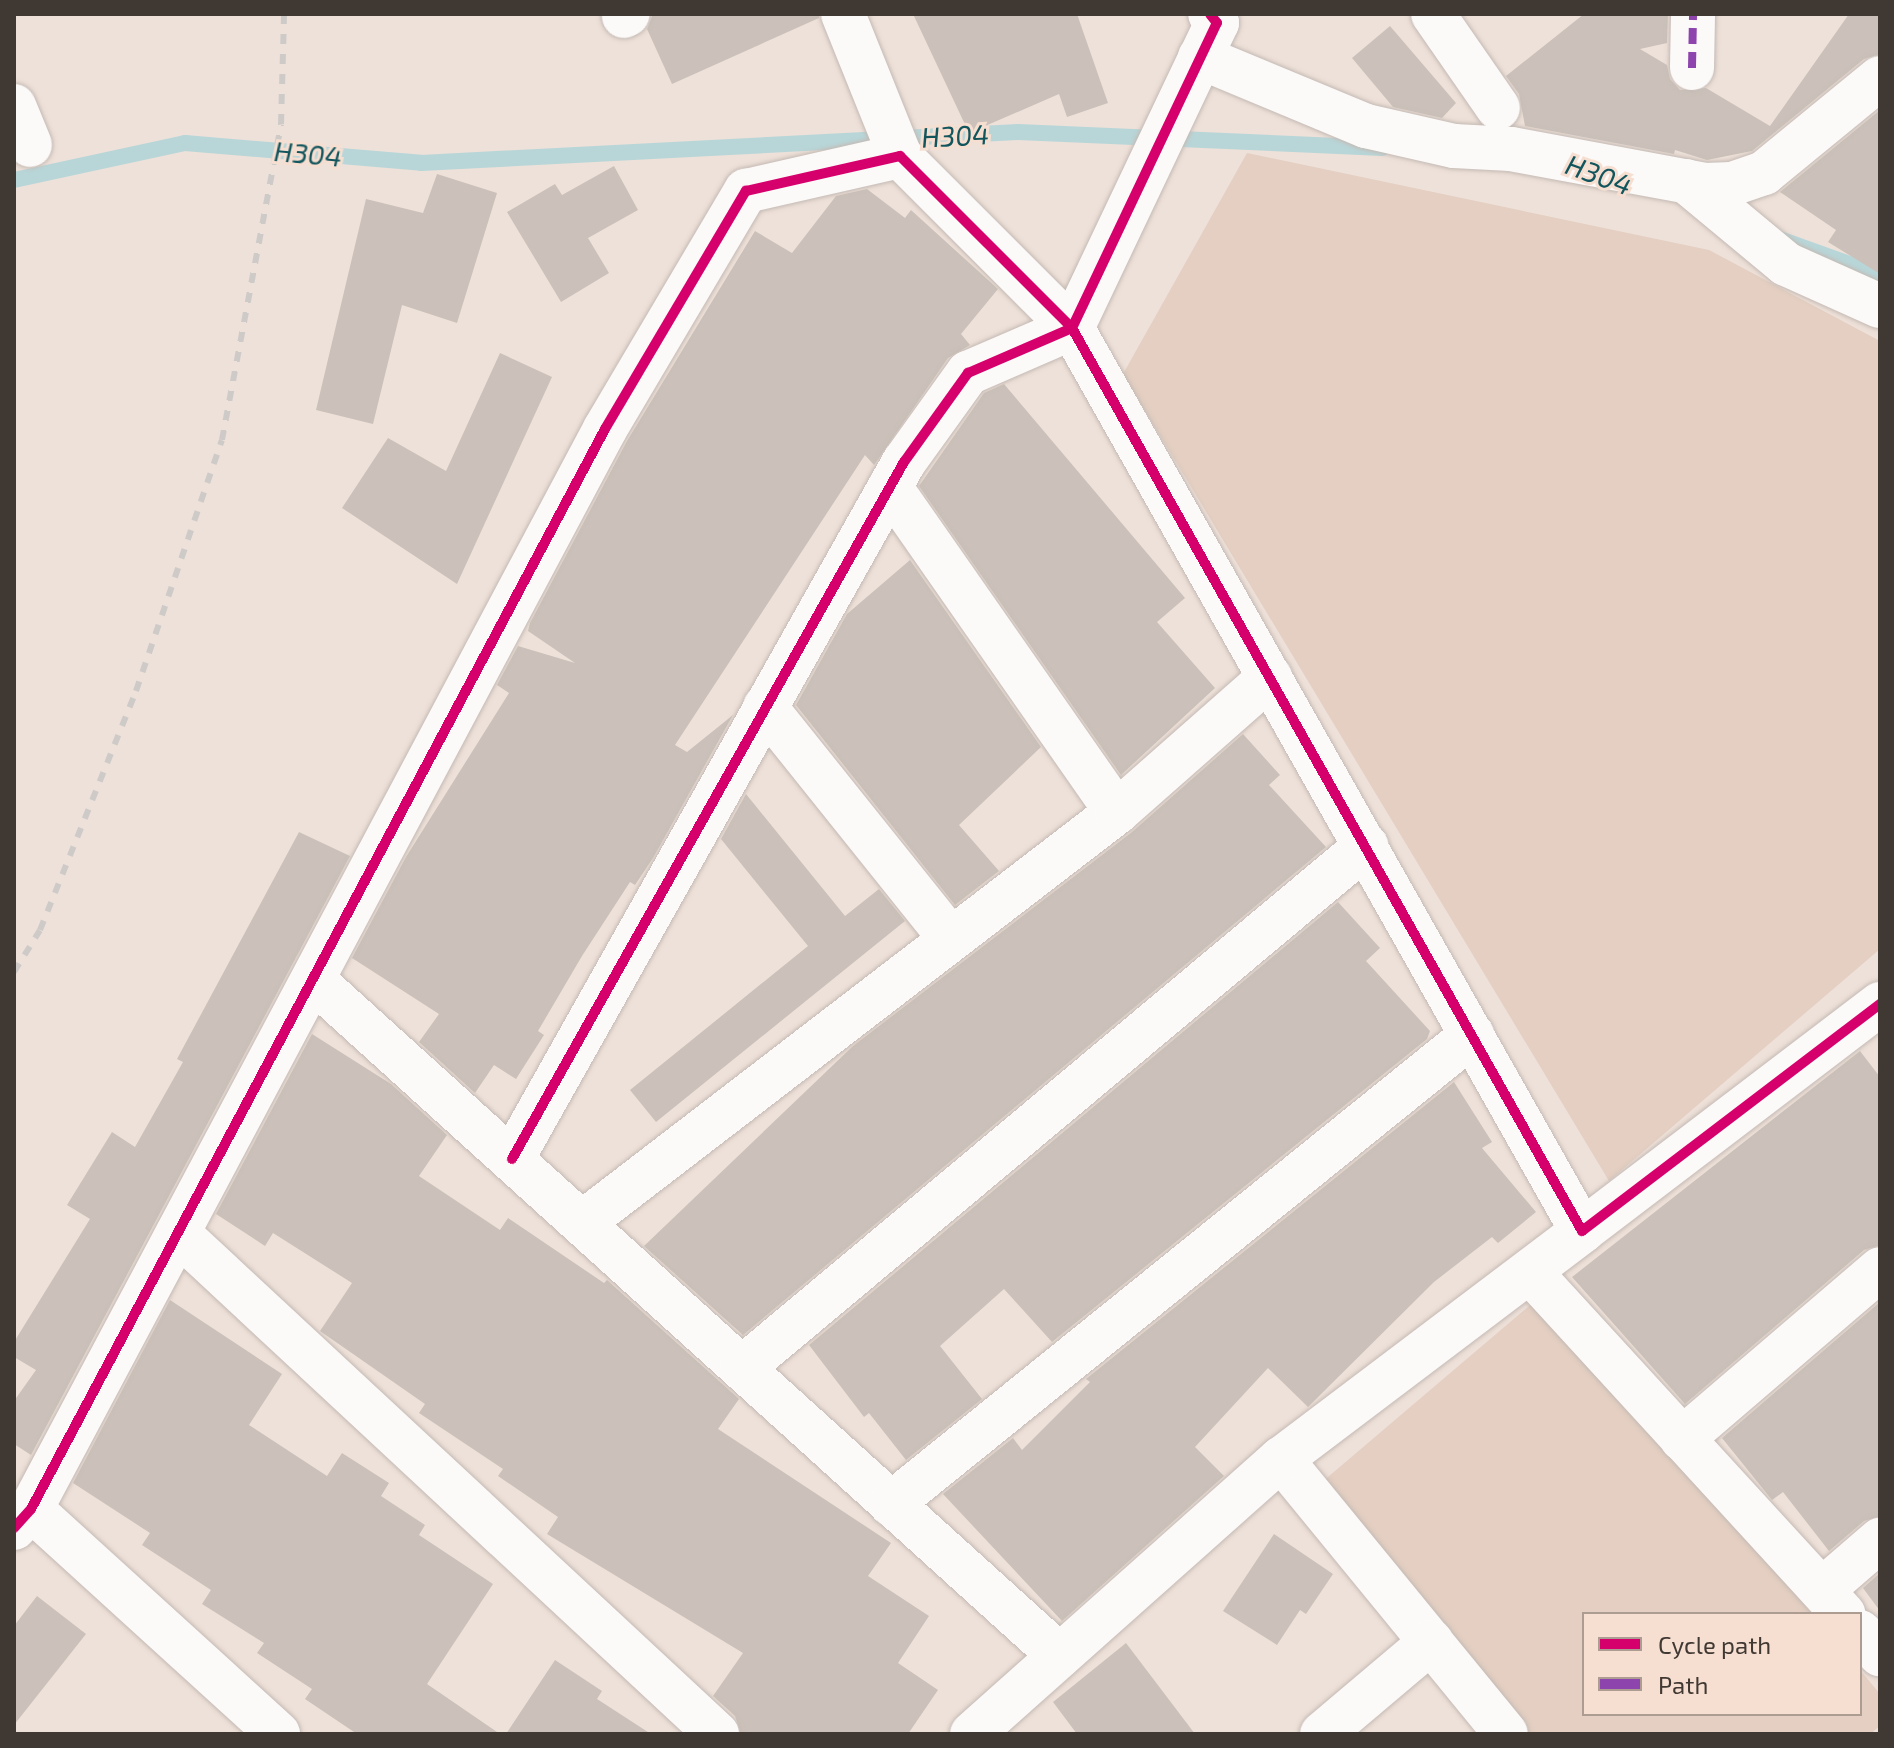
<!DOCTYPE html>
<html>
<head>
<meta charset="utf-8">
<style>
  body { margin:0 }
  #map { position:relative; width:1894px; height:1748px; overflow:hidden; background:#eee1d9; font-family:"Exo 2",sans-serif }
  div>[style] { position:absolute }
  .green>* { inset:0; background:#e4cfc2 }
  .stream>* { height:16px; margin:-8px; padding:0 8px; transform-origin:8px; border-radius:8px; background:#b8d6d8 }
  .building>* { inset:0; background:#cbc1ba }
  .roads { filter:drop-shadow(0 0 2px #c4bab4) drop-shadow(0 0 2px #c4bab4) }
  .street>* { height:44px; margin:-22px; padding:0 22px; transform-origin:22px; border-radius:22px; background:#fcfaf9 }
  .rail>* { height:6px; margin-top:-3px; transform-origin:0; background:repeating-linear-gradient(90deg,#cecac8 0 10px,transparent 0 20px) }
  .quiet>* { height:8px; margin-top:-4px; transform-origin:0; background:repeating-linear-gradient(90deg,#8e44ad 0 16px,transparent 0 24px) }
  .cycleway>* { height:10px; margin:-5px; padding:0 5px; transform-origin:5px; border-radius:5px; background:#d6006c }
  span { translate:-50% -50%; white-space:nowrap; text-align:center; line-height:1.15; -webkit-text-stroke:6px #f6dfd1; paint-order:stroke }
  .water-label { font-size:28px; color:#12555d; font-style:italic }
  .frame { position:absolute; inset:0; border:16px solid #403832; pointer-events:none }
  .legend { position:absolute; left:1582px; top:1612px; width:280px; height:104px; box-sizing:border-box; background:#f6dfd1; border:2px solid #ad9c91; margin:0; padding:10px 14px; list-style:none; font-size:24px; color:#403832 }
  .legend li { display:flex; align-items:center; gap:16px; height:40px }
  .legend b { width:40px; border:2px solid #ad9c91 }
</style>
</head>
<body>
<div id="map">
  <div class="green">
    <div style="clip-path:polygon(1247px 153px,1709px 250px,1880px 341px,1880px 949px,1609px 1181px,1123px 374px)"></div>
    <div style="clip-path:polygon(1542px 1295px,1812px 1614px,1584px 1614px,1584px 1714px,1860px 1714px,1860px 1670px,1880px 1694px,1880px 1726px,1870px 1734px,1525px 1734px,1315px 1488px)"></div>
  </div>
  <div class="stream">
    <div style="left:14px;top:180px;width:175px;rotate:-12.2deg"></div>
    <div style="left:185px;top:143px;width:237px;rotate:4.8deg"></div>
    <div style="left:421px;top:163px;width:598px;rotate:-2.97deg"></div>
    <div style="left:1018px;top:132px;width:365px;rotate:2.5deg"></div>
    <div style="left:1780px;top:239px;width:106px;rotate:19.8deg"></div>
  </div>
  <div class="building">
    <div style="clip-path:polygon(653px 14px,819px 14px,819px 18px,672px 84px,647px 29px)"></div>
    <div style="clip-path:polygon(913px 14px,1077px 14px,1108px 103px,1067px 117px,1059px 94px,969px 133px)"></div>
    <div style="clip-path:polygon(1584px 14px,1668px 14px,1667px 43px,1640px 49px,1667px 65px,1670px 79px,1680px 90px,1706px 88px,1770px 126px,1849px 14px,1880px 14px,1880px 54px,1864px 59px,1752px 151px,1707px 160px,1675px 150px,1674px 154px,1525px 126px,1519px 94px,1506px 76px)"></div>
    <div style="clip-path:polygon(1390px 26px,1456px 103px,1442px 118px,1393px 107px,1352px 58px)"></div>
    <div style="clip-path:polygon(1880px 110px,1880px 274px,1828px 242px,1836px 230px,1780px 192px)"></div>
    <div style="clip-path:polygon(614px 166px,638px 210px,588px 238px,609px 273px,561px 302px,507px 212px,555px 184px,562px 195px)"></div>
    <div style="clip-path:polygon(437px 174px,497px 193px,457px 323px,402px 305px,373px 424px,316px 410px,366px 199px,423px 213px)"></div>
    <div style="clip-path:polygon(867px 189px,905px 218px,911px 210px,998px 289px,961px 334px,970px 345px,948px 358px,874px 465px,865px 455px,675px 745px,687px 752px,733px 715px,653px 858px,635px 885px,630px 882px,582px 956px,538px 1031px,544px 1035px,516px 1079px,494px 1065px,475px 1093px,419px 1042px,439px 1014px,352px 958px,406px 857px,509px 693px,497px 685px,518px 646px,575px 663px,528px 631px,530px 623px,627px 441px,755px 231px,792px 253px,836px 196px)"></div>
    <div style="clip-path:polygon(500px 353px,552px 377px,457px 584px,342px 508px,388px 438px,446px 471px)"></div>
    <div style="clip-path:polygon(1004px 384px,1185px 598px,1157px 622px,1215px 688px,1121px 775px,919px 486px,984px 393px)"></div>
    <div style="clip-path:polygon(910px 560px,1041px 747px,959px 825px,999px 871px,955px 905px,796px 705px,847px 614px)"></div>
    <div style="clip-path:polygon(1243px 734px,1280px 775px,1269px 785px,1326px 847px,743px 1335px,644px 1246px,853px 1046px,1132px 832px)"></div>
    <div style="clip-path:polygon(746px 794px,845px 916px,879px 889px,905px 921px,656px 1122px,630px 1090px,808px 946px,721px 839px)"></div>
    <div style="clip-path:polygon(299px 832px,350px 856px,31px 1455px,14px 1444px,14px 1401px,36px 1370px,14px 1357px,14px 1342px,90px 1219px,67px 1205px,112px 1132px,135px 1147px,183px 1062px,177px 1059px)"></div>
    <div style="clip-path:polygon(1338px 902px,1380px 948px,1366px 961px,1430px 1031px,1427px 1039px,1052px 1342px,1004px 1289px,940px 1346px,982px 1399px,906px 1460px,869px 1413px,864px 1417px,809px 1345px)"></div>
    <div style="clip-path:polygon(312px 1034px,391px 1084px,447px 1135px,419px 1176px,500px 1230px,508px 1218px,604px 1283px,607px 1280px,739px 1399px,718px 1429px,891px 1543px,868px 1576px,929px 1616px,898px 1663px,938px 1690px,908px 1734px,741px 1734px,735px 1716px,713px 1696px,743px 1653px,547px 1534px,558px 1517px,498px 1476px,503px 1469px,419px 1413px,425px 1404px,320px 1331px,352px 1283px,273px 1233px,265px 1246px,216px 1214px)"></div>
    <div style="clip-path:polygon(1860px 1051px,1880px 1077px,1880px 1245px,1864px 1250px,1685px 1404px,1572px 1277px)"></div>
    <div style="clip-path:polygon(1454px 1082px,1492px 1142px,1482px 1148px,1536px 1212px,1498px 1243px,1492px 1237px,1434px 1282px,1308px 1407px,1268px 1368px,1195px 1447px,1224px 1476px,1062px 1621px,943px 1494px,1013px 1438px,1022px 1450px,1090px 1382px,1086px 1379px)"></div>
    <div style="clip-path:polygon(170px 1300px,282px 1374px,249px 1425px,327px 1476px,342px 1453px,389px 1483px,381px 1496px,425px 1525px,419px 1535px,493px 1584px,427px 1684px,500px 1734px,357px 1734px,305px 1699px,312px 1689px,257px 1653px,264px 1643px,202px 1604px,211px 1590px,142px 1545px,150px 1533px,73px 1483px)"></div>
    <div style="clip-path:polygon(1880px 1302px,1880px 1516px,1864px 1521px,1829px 1551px,1783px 1492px,1772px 1500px,1722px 1438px)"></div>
    <div style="clip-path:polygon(1274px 1534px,1333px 1574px,1306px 1614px,1300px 1610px,1277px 1645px,1223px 1611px)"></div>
    <div style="clip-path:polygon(1880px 1573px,1880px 1611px,1863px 1588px)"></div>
    <div style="clip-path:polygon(37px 1596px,86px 1634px,14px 1725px,14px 1626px)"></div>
    <div style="clip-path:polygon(1126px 1643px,1195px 1734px,1077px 1734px,1053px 1702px)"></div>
    <div style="clip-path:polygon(555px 1660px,602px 1691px,597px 1699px,651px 1734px,506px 1734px)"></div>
  </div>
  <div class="roads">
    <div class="street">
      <div style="left:843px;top:14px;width:153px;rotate:68.1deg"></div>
      <div style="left:1433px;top:14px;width:114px;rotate:55.3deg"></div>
      <div style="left:624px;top:16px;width:4px;rotate:-27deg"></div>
      <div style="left:1200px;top:57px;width:180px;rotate:22.6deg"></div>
      <div style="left:1366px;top:126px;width:90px;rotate:12.8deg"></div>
      <div style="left:1454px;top:146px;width:57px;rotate:3deg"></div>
      <div style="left:1511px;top:149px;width:197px;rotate:10.5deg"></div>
      <div style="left:1705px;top:185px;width:27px;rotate:-2deg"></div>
      <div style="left:1732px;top:184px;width:34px;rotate:-19deg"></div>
      <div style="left:1764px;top:173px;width:150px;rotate:-39.3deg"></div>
      <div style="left:1692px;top:68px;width:54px;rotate:-88.9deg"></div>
      <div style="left:14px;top:106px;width:42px;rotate:67.7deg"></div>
      <div style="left:1686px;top:181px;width:130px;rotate:39.7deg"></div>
      <div style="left:1786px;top:264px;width:103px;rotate:24.1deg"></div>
      <div style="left:890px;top:487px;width:396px;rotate:55.1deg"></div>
      <div style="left:765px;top:707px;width:297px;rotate:51.3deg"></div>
      <div style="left:313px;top:980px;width:1007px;rotate:42.14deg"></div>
      <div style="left:512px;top:1159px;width:800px;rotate:-60.65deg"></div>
      <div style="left:904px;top:462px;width:110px;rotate:-54.3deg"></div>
      <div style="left:968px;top:373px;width:113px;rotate:-23.4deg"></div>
      <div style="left:1072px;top:328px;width:1037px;rotate:60.54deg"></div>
      <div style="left:1582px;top:1231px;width:375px;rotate:-37.3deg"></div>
      <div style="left:582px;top:1223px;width:675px;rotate:-37.53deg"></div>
      <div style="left:1117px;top:812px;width:204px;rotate:-41.4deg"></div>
      <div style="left:178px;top:1233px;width:736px;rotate:42.91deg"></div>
      <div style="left:1530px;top:1272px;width:464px;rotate:47.5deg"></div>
      <div style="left:742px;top:1368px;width:814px;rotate:-39.91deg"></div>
      <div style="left:1682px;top:1439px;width:261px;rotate:-40.6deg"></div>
      <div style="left:1281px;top:1459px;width:355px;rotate:50.7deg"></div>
      <div style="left:891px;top:1504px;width:747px;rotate:-38.91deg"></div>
      <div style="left:31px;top:1509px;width:334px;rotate:42.3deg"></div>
      <div style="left:14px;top:1528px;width:25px;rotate:-48deg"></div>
      <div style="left:31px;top:1509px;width:1223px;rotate:-62.01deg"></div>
      <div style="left:605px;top:429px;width:277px;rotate:-59.4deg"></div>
      <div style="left:746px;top:191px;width:158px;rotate:-12.8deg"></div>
      <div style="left:900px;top:156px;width:243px;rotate:45deg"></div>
      <div style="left:1072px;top:328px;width:338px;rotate:-64.6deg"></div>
      <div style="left:1217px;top:23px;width:11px;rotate:-128deg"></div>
      <div style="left:1822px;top:1590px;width:77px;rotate:-40.8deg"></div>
      <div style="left:1860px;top:1632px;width:30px;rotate:48deg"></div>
      <div style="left:972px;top:1734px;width:414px;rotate:-41.7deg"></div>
      <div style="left:1281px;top:1459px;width:378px;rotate:-37.1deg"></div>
      <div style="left:1322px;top:1734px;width:143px;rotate:-40.2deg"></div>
    </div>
  </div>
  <div class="rail">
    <div style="left:14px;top:972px;width:49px;rotate:-58.2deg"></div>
    <div style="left:40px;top:930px;width:258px;rotate:-68.1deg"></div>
    <div style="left:136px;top:691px;width:265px;rotate:-71.1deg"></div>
    <div style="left:222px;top:440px;width:321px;rotate:-79.4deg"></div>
    <div style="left:281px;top:124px;width:110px;rotate:-88.4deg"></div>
  </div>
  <div class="quiet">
    <div style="left:1692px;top:68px;width:54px;rotate:-88.9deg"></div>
  </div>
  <div class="cycleway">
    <div style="left:512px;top:1159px;width:800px;rotate:-60.65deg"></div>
    <div style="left:904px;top:462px;width:110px;rotate:-54.3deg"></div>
    <div style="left:968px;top:373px;width:113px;rotate:-23.4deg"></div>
    <div style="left:1072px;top:328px;width:1037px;rotate:60.54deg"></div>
    <div style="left:1582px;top:1231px;width:375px;rotate:-37.3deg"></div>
    <div style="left:14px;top:1528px;width:25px;rotate:-48deg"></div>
    <div style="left:31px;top:1509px;width:1223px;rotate:-62.01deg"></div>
    <div style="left:605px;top:429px;width:277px;rotate:-59.4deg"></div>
    <div style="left:746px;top:191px;width:158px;rotate:-12.8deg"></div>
    <div style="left:900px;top:156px;width:243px;rotate:45deg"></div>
    <div style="left:1072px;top:328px;width:338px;rotate:-64.6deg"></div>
    <div style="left:1217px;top:23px;width:11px;rotate:-128deg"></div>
  </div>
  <div class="water-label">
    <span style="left:955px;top:135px;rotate:-3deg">H304</span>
    <span style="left:308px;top:153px;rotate:5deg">H304</span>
    <span style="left:1599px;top:174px;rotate:20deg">H304</span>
  </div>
  <div class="frame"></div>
  <ul class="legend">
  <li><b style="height:10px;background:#d6006c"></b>Cycle path</li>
  <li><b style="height:10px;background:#8e44ad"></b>Path</li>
  </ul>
</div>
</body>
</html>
